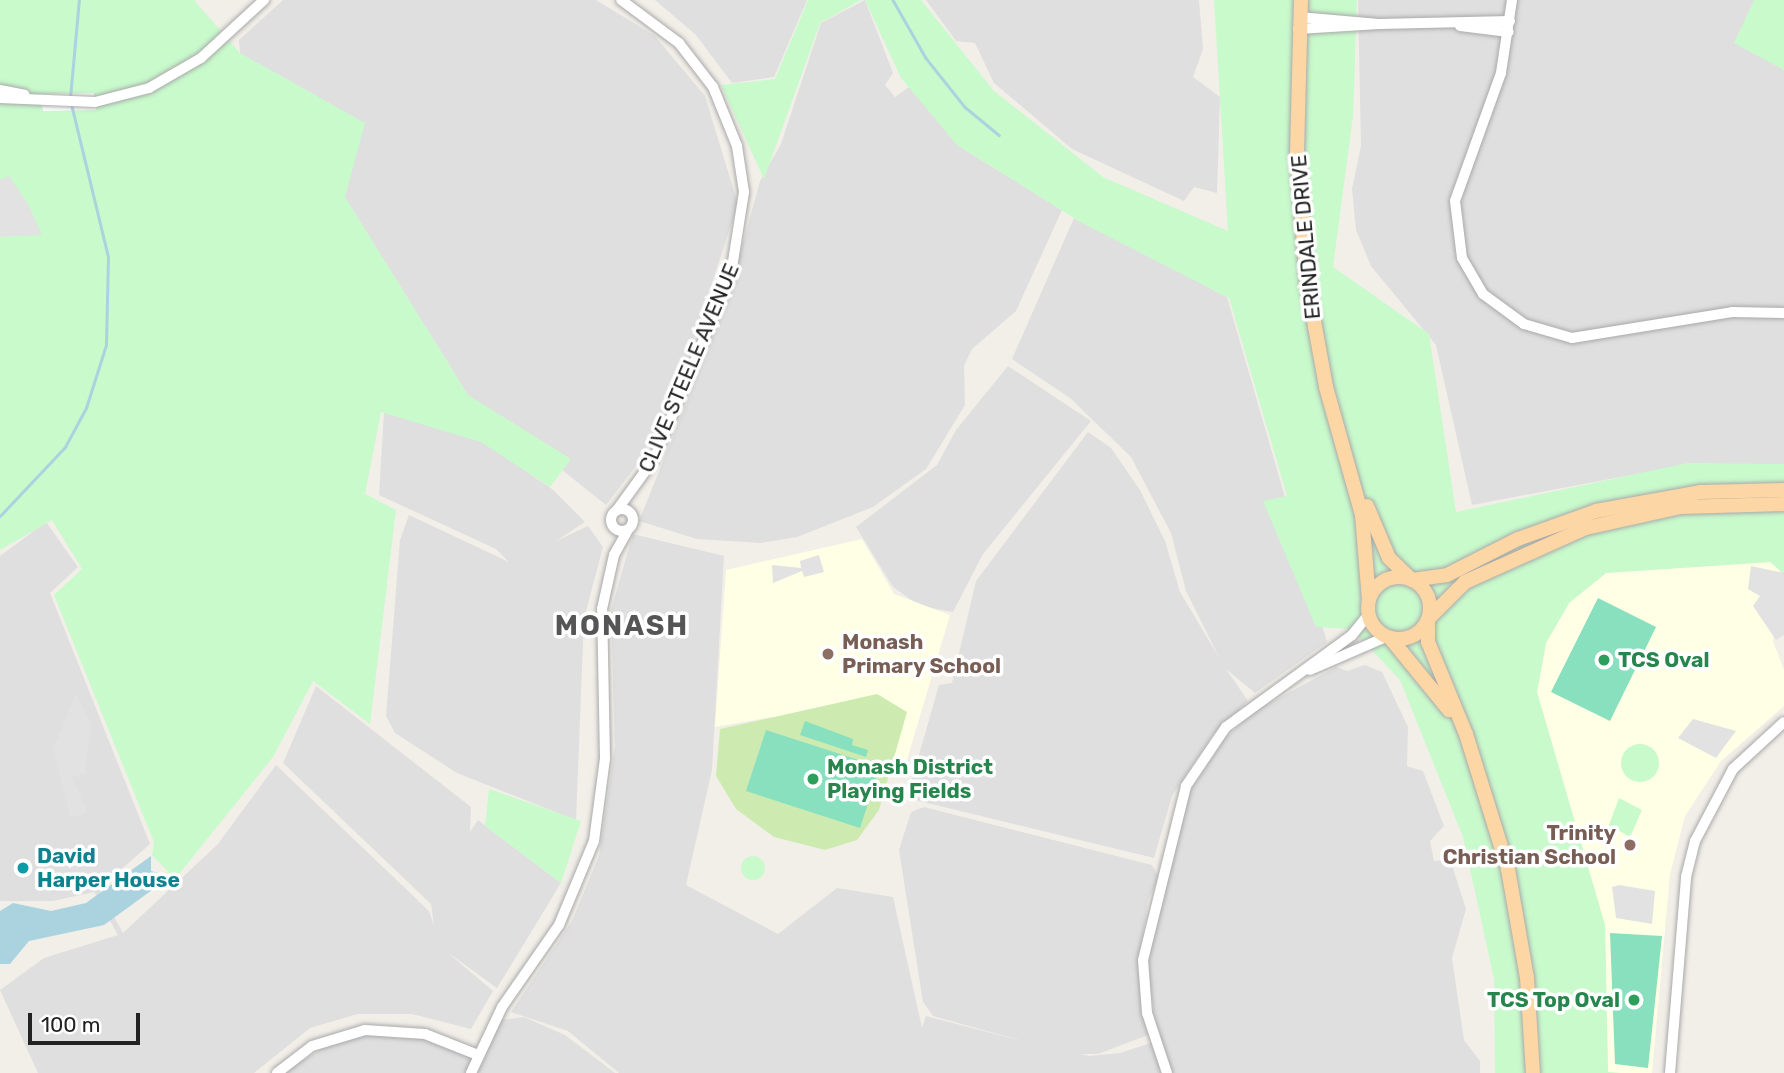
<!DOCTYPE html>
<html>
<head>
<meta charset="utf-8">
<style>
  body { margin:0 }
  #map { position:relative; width:1784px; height:1073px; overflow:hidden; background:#f2efe9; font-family:Rubik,sans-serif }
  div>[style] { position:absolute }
  .residential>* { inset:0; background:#e0dfdf }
  .education>* { inset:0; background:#ffffe5 }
  .grass>* { inset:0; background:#cdebb0 }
  .park>* { inset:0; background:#c8facc }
  .round { border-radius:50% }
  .pitch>* { inset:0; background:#88e0be }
  .parking>* { inset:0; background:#e2e2e2 }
  .water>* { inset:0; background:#aad3df }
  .pier>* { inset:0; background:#fff }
  .stream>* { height:2.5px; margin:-1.25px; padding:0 1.25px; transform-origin:1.25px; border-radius:1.25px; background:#aad3df }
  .roads { filter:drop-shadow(0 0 2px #a9a9a9) drop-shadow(0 0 2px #a9a9a9) }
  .minor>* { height:10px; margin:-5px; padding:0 5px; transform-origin:5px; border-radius:5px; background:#fff }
  .minor>.ring { margin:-5px; padding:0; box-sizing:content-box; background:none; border:10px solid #fff; border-radius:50% }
  .major>* { height:14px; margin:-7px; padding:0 7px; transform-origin:7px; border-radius:7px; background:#fcd6a4 }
  .major>.ring { margin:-7px; padding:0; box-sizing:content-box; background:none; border:14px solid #fcd6a4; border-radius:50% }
  .dots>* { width:19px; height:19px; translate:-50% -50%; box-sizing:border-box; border:4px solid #fff; border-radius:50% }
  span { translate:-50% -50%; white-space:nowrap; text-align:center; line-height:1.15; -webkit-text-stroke:7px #fff; paint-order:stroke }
  .street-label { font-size:21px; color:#222 }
  .education-label { font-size:21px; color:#785e54; font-weight:700 }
  .left { translate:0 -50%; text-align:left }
  .right { translate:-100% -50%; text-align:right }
  .leisure-label { font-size:21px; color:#27864d; font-weight:700 }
  .culture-label { font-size:21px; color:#0d838f; font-weight:700 }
  .district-label { font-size:28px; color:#555; font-weight:700; letter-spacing:2px }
  .scale { position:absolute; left:28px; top:1013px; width:112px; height:32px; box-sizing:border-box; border:4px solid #222; border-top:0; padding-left:9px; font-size:21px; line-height:24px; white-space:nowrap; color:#222; -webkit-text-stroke:5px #fff; paint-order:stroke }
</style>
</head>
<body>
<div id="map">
  <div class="residential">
    <div style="clip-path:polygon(283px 0,596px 0,655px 36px,705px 96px,738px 204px,678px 387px,639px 462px,606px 505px,468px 395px,344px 196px,240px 53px,239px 40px)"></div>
    <div style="clip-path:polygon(655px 0,807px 0,774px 77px,732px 83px,696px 35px)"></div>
    <div style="clip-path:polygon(865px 0,893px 73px,885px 85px,895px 97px,909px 87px,962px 148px,1062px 210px,1016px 311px,972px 349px,964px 366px,965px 405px,926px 469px,873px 507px,797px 537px,761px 543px,697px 539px,639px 521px,727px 302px,760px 181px,781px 144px,821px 23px)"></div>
    <div style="clip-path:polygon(926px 0,1199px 0,1203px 49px,1193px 77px,1220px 97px,1217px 193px,1194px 187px,1184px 201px,1072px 149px,994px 83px,975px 43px,956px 41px)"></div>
    <div style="clip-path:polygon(1358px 0,1784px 0,1784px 468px,1695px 463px,1472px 505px,1436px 345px,1371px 266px,1356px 230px,1352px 189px,1361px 146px)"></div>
    <div style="clip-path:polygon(1074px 218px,1227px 297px,1327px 642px,1255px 693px,1226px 669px,1248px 701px,1212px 736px,1172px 796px,1154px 858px,911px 799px,909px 790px,939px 685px,952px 683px,976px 581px,1088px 432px,1111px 448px,1140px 490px,1165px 541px,1180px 592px,1220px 659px,1186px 591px,1171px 533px,1131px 457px,1070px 398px,1012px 359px)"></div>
    <div style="clip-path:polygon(1008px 366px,1091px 421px,983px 554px,953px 612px,920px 606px,893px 587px,856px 527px,937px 465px,956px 430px)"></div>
    <div style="clip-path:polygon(384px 412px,483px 442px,552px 489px,585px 522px,556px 541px,588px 526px,603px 547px,584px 619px,576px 820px,457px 773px,395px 733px,386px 716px,400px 540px,409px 515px,509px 562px,496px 549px,379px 495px)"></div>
    <div style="clip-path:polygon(46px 522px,78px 567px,50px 593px,150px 844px,99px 889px,123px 933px,218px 844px,276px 765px,429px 911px,434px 926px,431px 904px,283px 763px,316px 686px,471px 807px,470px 832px,478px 820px,561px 883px,497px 988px,447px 952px,493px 991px,471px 1029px,412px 1014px,358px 1014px,310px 1028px,254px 1073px,38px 1073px,0 990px,44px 958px,118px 935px,94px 892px,53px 901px,0 901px,0 556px)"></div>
    <div style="clip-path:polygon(633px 534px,724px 556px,712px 770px,686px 885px,778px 934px,837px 888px,893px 897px,922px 1028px,926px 1016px,1030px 1043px,933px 1016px,923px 1002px,899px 850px,911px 812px,924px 807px,1152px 865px,1159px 877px,1148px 900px,1138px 967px,1148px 1035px,1098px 1054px,1081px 1054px,1089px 1056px,1120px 1053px,1151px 1043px,1163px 1073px,619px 1073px,568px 1031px,511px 1012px,572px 921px,599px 856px,615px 747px,611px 610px)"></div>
    <div style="clip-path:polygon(1365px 665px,1382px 672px,1408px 727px,1407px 766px,1423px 771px,1444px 826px,1430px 841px,1434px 861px,1450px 859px,1466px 909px,1452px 958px,1464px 1040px,1480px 1061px,1480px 1073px,1172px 1073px,1157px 1032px,1147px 964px,1183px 802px,1224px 739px,1257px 710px,1336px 667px,1347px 671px)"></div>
    <div style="clip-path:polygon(524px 1017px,565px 1035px,615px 1073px,477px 1073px,501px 1020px)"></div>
    <div style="clip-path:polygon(371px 1029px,411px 1031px,473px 1053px,467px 1073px,283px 1073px,337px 1040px)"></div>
  </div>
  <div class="education">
    <div style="clip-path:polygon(862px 539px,894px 594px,950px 615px,904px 770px,795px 738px,798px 727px,771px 717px,715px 727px,726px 570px)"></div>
    <div style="clip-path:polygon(1770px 562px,1779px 566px,1773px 641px,1784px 670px,1784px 706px,1721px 761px,1685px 816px,1670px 874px,1652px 1073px,1608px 1073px,1605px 925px,1537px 692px,1546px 643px,1569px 603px,1606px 573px)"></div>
  </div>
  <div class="grass">
    <div style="clip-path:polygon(877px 694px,907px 712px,879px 810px,857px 840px,825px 850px,774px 837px,736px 809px,716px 776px,720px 729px)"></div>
  </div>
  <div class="park">
    <div style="clip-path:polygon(0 0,194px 0,240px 53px,365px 123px,345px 197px,468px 395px,571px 459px,550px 487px,481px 442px,381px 412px,365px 494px,396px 510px,370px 724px,313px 681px,273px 757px,175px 879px,152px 855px,154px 842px,54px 595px,82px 569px,52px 520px,0 550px)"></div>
    <div style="clip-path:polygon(808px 0,861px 0,820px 23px,764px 179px,721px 85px,775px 79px)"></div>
    <div style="clip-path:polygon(865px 0,921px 0,994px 91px,1103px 177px,1228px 231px,1214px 0,1357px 0,1353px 116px,1333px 267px,1429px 334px,1456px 512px,1688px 463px,1784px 464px,1784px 574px,1770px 562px,1606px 573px,1569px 603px,1546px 643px,1537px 692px,1605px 925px,1608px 1072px,1621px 1073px,1495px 1073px,1494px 979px,1463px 837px,1400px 680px,1352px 629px,1316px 627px,1263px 501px,1287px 496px,1229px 298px,1082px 223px,957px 145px,901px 78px)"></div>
    <div style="clip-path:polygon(1754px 0,1784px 0,1784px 70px,1734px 43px)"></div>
    <div class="round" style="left:1621px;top:744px;width:38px;height:38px"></div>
    <div style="clip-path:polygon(489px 789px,581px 821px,561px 883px,485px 826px)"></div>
    <div style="clip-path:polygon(1619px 798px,1642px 810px,1630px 837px,1609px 825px)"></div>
    <div class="round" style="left:741px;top:856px;width:24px;height:24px"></div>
  </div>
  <div class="pitch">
    <div style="clip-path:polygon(1598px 598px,1656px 627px,1610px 721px,1551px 692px)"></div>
    <div style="clip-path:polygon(805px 721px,853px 739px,852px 745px,868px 750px,866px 757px,800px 735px)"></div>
    <div style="clip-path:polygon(766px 730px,880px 767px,860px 828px,746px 791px)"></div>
    <div style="clip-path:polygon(1610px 933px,1662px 936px,1648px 1068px,1615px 1064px)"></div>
  </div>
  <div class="parking">
    <div style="clip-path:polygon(9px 176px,28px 204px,42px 235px,0 237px,0 180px)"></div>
    <div style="clip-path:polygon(819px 555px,824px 572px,804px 577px,802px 571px,773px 583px,772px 565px,801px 568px,800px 561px)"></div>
    <div style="clip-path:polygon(1751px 566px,1784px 573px,1784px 635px,1776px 640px,1753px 606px,1760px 596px,1748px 589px)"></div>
    <div style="clip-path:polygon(76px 694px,91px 723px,85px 773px,72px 777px,87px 812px,70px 818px,53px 750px)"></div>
    <div style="clip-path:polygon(1693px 719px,1736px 731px,1716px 758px,1678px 738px)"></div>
    <div style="clip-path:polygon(1619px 885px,1655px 891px,1652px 924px,1616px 918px,1612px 887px)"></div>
  </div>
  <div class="water">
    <div style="clip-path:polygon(151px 856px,151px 871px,170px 877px,104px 925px,29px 941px,10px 964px,0 964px,0 911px,13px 903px,51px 911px,86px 903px)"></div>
  </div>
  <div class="pier">
    <div style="clip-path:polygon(94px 93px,96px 110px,43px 111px,40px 94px)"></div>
  </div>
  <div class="stream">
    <div style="left:893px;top:0;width:67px;rotate:60.4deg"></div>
    <div style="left:926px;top:58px;width:63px;rotate:51.5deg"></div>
    <div style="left:965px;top:107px;width:44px;rotate:39.5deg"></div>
    <div style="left:70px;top:98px;width:98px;rotate:-84.8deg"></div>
    <div style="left:0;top:516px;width:95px;rotate:-46.7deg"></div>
    <div style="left:65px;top:447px;width:44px;rotate:-61.7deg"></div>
    <div style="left:86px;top:408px;width:66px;rotate:-72.4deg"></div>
    <div style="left:106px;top:345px;width:88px;rotate:-88.7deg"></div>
    <div style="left:108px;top:257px;width:157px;rotate:-103.6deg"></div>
  </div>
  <div class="roads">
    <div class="minor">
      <div style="left:1512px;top:0;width:74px;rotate:98.6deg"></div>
      <div style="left:1501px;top:73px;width:136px;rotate:109.8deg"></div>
      <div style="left:1455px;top:201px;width:57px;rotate:83deg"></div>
      <div style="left:1462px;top:258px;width:42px;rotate:59.7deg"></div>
      <div style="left:1483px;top:294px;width:51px;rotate:36.2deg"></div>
      <div style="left:1524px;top:324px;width:50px;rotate:16.3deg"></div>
      <div style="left:1572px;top:338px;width:162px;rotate:-9.2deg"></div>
      <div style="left:1732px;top:312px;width:52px;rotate:1.1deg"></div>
      <div style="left:1299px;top:17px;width:80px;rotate:5deg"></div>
      <div style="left:1379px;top:24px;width:131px;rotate:-1.3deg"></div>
      <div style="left:1460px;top:26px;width:49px;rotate:7deg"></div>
      <div style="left:1298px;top:29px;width:81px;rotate:-3.5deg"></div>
      <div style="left:0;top:90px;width:25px;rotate:11deg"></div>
      <div style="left:0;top:98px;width:95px;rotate:2.4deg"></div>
      <div style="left:95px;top:102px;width:56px;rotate:-14.5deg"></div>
      <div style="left:149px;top:88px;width:60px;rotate:-30deg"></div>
      <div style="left:201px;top:58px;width:86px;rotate:-42.6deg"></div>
      <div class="ring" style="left:611px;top:509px;width:12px;height:12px"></div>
      <div style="left:617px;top:510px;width:63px;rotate:-54deg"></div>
      <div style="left:654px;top:459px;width:200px;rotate:-67.4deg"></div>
      <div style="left:731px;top:274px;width:83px;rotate:-81deg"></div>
      <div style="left:744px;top:192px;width:47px;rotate:-98.7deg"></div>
      <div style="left:737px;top:146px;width:64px;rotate:-112.1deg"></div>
      <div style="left:713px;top:87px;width:56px;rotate:-127.7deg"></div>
      <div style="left:679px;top:43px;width:72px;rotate:-143.4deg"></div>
      <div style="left:1310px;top:670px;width:83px;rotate:-23.5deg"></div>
      <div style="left:277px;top:1073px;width:44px;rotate:-37.6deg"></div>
      <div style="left:312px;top:1046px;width:55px;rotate:-16.8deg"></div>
      <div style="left:365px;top:1030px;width:60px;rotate:3.8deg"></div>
      <div style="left:425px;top:1034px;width:57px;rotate:21.6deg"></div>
      <div style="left:471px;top:1073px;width:73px;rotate:-64.8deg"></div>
      <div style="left:502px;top:1007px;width:100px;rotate:-55.2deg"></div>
      <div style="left:559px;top:925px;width:91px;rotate:-67.4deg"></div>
      <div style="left:594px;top:841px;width:83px;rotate:-82.4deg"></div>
      <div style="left:605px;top:759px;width:150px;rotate:-91.1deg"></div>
      <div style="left:602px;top:609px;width:55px;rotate:-77.5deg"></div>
      <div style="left:614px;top:555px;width:29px;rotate:-61deg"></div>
      <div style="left:1167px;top:1073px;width:63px;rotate:-108.4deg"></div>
      <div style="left:1147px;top:1013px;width:53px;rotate:-94.3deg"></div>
      <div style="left:1143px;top:960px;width:179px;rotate:-76.1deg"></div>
      <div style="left:1186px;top:786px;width:71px;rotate:-55.9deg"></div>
      <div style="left:1226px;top:727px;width:156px;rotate:-36.1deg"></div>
      <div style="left:1352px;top:635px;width:27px;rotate:-51deg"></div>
      <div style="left:1670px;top:1073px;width:197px;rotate:-85.3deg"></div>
      <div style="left:1686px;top:877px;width:37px;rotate:-76deg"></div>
      <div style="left:1695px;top:841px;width:81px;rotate:-62.2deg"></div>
      <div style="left:1733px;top:769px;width:69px;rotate:-42.7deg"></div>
    </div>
    <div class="major">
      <div style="left:1301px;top:0;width:155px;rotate:91.5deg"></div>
      <div style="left:1297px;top:155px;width:128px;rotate:85.5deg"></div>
      <div style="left:1307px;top:283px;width:106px;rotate:79.6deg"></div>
      <div style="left:1326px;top:387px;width:133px;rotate:74.3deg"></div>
      <div style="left:1362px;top:515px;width:85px;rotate:85.3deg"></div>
      <div style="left:1367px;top:506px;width:56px;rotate:67.1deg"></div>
      <div style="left:1389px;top:558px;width:32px;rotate:44deg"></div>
      <div class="ring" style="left:1368px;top:577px;width:48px;height:48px"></div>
      <div style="left:1412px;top:580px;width:35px;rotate:-8deg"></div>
      <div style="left:1447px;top:575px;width:80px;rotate:-26.9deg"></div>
      <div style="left:1518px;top:539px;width:83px;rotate:-19.7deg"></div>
      <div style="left:1596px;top:511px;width:107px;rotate:-10.3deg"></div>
      <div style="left:1701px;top:492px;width:83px;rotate:-1.4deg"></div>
      <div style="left:1429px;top:618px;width:51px;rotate:-45deg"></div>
      <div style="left:1465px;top:582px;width:133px;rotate:-24.1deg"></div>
      <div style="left:1586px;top:528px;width:96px;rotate:-12.6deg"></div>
      <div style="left:1680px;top:507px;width:104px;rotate:-1.7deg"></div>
      <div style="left:1428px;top:620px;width:22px;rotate:90deg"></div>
      <div style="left:1428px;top:642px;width:100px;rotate:67.6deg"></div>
      <div style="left:1466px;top:734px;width:141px;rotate:72.7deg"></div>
      <div style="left:1508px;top:869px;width:111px;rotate:80.1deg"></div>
      <div style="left:1527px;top:978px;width:95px;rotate:86.4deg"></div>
      <div style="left:1391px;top:639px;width:92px;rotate:50.8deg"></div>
    </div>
  </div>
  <div class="dots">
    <div style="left:828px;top:654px;background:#8d6e63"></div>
    <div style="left:1604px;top:660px;background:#2e9e5b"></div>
    <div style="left:813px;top:779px;background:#2e9e5b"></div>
    <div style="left:1630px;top:845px;background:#8d6e63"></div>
    <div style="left:23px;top:868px;background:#0f9aa8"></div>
    <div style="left:1634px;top:1000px;background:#2e9e5b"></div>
  </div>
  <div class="street-label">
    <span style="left:1306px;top:237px;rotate:-95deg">ERINDALE DRIVE</span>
    <span style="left:689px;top:368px;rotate:-67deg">CLIVE STEELE AVENUE</span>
  </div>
  <div class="education-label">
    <span class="left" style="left:842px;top:654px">Monash<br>Primary School</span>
    <span class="right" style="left:1616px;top:845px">Trinity<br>Christian School</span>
  </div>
  <div class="leisure-label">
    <span class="left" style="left:1618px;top:660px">TCS Oval</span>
    <span class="left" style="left:827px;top:779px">Monash District<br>Playing Fields</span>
    <span class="right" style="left:1620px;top:1000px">TCS Top Oval</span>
  </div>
  <div class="culture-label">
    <span class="left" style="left:37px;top:868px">David<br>Harper House</span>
  </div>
  <div class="district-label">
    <span style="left:622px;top:626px">MONASH</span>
  </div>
  <div class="scale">100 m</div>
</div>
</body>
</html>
